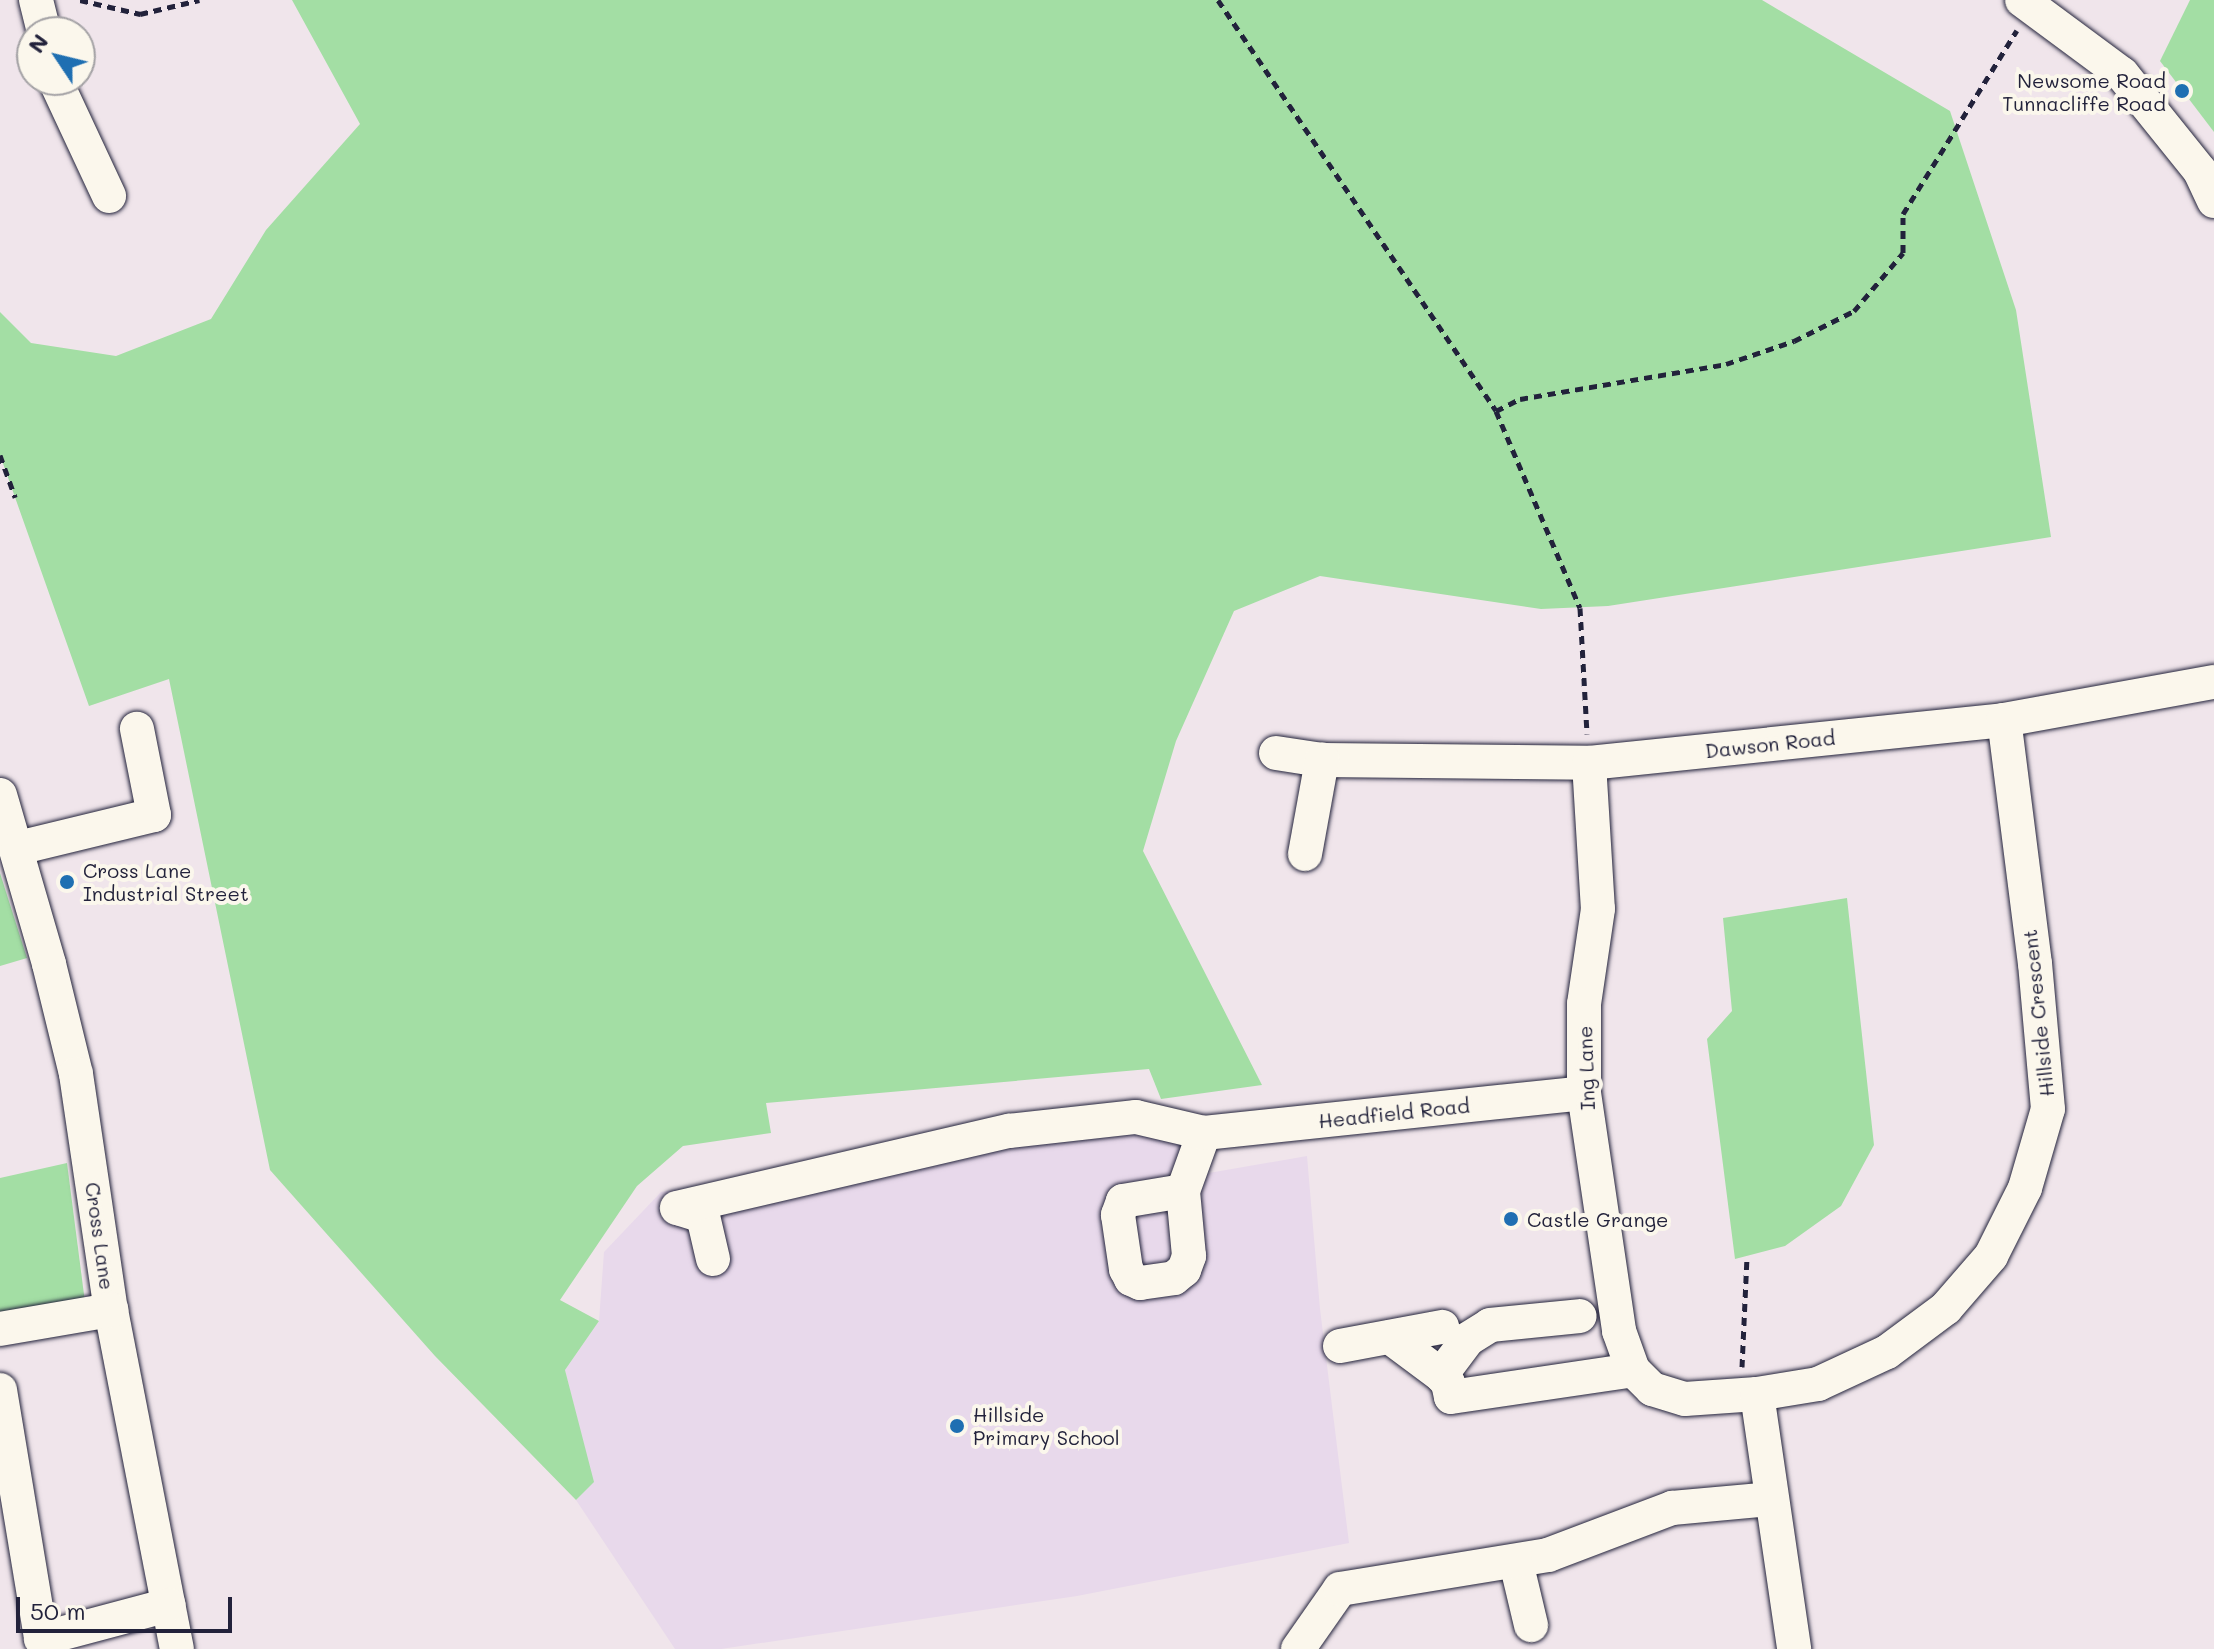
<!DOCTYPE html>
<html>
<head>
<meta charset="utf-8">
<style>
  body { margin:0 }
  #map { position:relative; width:2214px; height:1649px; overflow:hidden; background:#f0e5eb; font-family:Mali,sans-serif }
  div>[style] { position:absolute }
  .built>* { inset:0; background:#e8d9eb }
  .green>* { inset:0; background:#a3dea4 }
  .path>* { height:5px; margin-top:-2.5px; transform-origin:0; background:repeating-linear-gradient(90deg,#22223b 0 8px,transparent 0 14px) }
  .roads { filter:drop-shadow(0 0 2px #22223b) drop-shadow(0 0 2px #22223b) }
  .minor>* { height:34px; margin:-17px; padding:0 17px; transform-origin:17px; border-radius:17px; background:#fbf7ec }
  .dots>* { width:22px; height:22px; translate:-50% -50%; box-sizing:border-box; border:4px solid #fbf7ec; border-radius:50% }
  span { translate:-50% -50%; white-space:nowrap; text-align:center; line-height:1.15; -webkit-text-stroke:8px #fbf7ec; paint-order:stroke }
  .poi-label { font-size:20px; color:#22223b }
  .right { translate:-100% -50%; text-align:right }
  .left { translate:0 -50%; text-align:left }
  .street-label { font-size:20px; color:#22223b }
  .north { position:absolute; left:16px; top:16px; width:80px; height:80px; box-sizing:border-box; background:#fbf7ec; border:2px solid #a4a2a5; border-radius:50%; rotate:305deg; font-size:22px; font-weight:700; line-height:32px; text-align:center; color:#22223b }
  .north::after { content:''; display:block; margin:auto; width:28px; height:36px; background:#1f6fb2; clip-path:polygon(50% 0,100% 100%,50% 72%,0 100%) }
  .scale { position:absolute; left:16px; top:1597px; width:216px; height:36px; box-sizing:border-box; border:4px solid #22223b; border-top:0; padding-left:10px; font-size:24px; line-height:28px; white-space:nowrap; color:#22223b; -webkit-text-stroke:6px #fbf7ec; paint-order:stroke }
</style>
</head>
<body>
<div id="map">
  <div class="built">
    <div style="clip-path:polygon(1189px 1119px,1203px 1174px,1307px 1156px,1320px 1309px,1349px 1543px,1077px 1596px,721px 1649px,675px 1649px,576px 1500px,593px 1482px,565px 1370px,599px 1321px,604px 1252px,661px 1192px)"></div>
  </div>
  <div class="green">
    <div style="clip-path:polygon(292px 0,1762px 0,1950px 111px,2016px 310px,2051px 537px,1608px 606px,1541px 609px,1320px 576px,1234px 611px,1176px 741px,1143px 851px,1262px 1085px,1161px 1099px,1149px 1069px,766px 1103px,771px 1133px,683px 1146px,637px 1186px,560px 1300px,599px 1321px,565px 1370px,594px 1482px,576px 1500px,435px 1356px,270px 1170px,169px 679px,89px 706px,0 455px,0 312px,31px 343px,116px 356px,211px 319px,266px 230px,360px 124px)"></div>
    <div style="clip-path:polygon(2190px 0,2214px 0,2214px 132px,2160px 61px)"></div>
    <div style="clip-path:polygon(0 873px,27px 958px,0 966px)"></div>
    <div style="clip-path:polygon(1847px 898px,1874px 1145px,1841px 1206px,1785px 1246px,1735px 1259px,1707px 1039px,1732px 1011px,1723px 918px)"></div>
    <div style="clip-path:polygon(67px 1163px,86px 1310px,0 1326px,0 1178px)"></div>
  </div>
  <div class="path">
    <div style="left:80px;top:0;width:62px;rotate:13.1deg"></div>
    <div style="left:140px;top:14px;width:61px;rotate:-13.3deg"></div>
    <div style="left:1218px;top:0;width:496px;rotate:55.9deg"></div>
    <div style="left:1496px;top:411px;width:214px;rotate:66.9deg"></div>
    <div style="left:1580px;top:608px;width:126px;rotate:86.8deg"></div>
    <div style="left:1496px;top:411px;width:27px;rotate:-27deg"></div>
    <div style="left:1520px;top:399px;width:209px;rotate:-9.6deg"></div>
    <div style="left:1726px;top:364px;width:72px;rotate:-18.7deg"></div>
    <div style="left:1794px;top:341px;width:67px;rotate:-26.6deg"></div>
    <div style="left:1854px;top:311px;width:76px;rotate:-49.8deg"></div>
    <div style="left:1903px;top:253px;width:39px;rotate:-90deg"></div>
    <div style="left:1903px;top:214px;width:216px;rotate:-58.2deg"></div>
    <div style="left:0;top:455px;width:45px;rotate:70.3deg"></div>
    <div style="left:1742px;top:1367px;width:111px;rotate:-87.4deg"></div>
  </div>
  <div class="roads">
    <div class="minor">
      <div style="left:36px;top:0;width:33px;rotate:76deg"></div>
      <div style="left:2022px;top:0;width:124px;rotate:36.5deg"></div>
      <div style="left:2122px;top:74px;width:124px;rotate:51.2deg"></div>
      <div style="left:2200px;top:171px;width:33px;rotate:65deg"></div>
      <div style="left:55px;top:80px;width:128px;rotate:65deg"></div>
      <div style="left:1276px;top:753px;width:47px;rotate:8.7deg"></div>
      <div style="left:1322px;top:760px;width:267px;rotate:0.6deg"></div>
      <div style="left:1589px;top:763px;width:417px;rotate:-5.9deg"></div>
      <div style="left:2004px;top:720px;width:213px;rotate:-10.3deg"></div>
      <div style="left:1589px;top:763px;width:146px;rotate:86.5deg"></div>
      <div style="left:1598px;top:909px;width:96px;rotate:98.4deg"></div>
      <div style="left:1584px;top:1004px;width:89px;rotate:90deg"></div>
      <div style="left:1584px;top:1093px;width:241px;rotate:81.6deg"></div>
      <div style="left:1619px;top:1331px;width:41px;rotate:70.3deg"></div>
      <div style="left:1633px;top:1370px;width:27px;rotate:45deg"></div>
      <div style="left:1652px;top:1389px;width:34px;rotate:17deg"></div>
      <div style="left:1685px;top:1399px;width:72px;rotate:-4deg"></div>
      <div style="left:1757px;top:1394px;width:258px;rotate:81.7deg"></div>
      <div style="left:0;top:795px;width:176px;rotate:73.8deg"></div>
      <div style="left:49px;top:964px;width:113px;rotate:76.2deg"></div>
      <div style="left:76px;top:1074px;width:239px;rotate:81.6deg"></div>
      <div style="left:111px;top:1310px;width:345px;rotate:79deg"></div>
      <div style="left:18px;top:848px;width:140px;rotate:-13.6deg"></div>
      <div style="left:154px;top:815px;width:88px;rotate:-101.2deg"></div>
      <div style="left:1305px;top:854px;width:96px;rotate:-79.7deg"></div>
      <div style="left:1183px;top:1191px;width:61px;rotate:170.5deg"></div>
      <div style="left:1123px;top:1201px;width:15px;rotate:110deg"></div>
      <div style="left:1118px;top:1215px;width:55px;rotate:81.6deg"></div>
      <div style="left:1126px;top:1269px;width:11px;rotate:63deg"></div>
      <div style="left:1131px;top:1279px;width:10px;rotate:24deg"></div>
      <div style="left:1140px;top:1283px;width:34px;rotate:-8deg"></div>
      <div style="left:1174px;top:1278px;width:13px;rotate:-39deg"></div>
      <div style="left:1184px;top:1270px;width:15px;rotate:-70deg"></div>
      <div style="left:1189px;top:1256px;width:65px;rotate:-95.3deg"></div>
      <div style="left:1183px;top:1191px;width:62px;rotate:-70.1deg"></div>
      <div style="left:713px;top:1259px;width:44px;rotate:-103.1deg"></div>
      <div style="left:703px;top:1216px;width:27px;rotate:-163deg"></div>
      <div style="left:677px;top:1208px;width:341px;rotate:-13.1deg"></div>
      <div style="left:1009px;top:1131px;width:128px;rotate:-6.3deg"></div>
      <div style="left:1136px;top:1117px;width:70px;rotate:13.2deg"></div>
      <div style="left:1204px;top:1133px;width:382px;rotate:-6deg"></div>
      <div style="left:0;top:1329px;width:113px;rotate:-9.7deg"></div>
      <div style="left:1390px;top:1337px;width:64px;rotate:36.7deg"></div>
      <div style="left:1441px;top:1375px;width:11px;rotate:49deg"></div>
      <div style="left:1448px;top:1383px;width:14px;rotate:78deg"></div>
      <div style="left:1451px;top:1397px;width:184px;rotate:-8.4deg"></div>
      <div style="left:1340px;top:1346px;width:104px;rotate:-10.6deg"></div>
      <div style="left:1441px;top:1375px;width:45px;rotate:-53.1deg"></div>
      <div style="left:1468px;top:1339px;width:26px;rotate:-32deg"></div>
      <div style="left:1490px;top:1325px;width:90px;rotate:-5.7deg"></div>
      <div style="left:0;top:1390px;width:252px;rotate:80.6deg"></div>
      <div style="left:41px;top:1639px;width:132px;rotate:-14.9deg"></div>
      <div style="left:1757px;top:1394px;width:62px;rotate:-9.3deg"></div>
      <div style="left:1818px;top:1384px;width:76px;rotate:-24.9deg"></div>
      <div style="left:1887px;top:1352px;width:74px;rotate:-36.7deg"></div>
      <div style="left:1946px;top:1308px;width:69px;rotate:-49.1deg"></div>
      <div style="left:1991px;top:1256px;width:76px;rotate:-63.4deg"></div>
      <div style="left:2025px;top:1188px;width:82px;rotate:-73.8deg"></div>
      <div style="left:2048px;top:1109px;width:146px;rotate:-95.1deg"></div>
      <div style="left:2035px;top:964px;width:246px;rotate:-97.2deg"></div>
      <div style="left:1516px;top:1562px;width:65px;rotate:76.6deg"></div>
      <div style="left:1298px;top:1649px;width:73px;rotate:-55deg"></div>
      <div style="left:1340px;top:1589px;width:211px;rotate:-9.3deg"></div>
      <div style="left:1548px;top:1555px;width:133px;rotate:-20.8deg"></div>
      <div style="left:1672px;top:1508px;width:98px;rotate:-5.2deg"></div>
    </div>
  </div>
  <div class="dots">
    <div style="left:2182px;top:91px;background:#1f6fb2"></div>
    <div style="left:67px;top:882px;background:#1f6fb2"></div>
    <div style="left:1511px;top:1219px;background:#1f6fb2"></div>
    <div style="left:957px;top:1426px;background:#1f6fb2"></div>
  </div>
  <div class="poi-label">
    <span class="right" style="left:2166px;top:92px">Newsome Road<br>Tunnacliffe Road</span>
    <span class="left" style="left:83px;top:882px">Cross Lane<br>Industrial Street</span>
    <span class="left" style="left:1527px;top:1219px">Castle Grange</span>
    <span class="left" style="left:973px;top:1426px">Hillside<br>Primary School</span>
  </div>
  <div class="street-label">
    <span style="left:1770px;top:744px;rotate:-6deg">Dawson Road</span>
    <span style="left:2038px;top:1013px;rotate:-96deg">Hillside Crescent</span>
    <span style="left:1586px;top:1068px;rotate:-92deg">Ing Lane</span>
    <span style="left:1394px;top:1113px;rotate:-6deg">Headfield Road</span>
    <span style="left:100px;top:1236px;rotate:82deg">Cross Lane</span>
  </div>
  <div class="north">N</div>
  <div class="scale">50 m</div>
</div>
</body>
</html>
